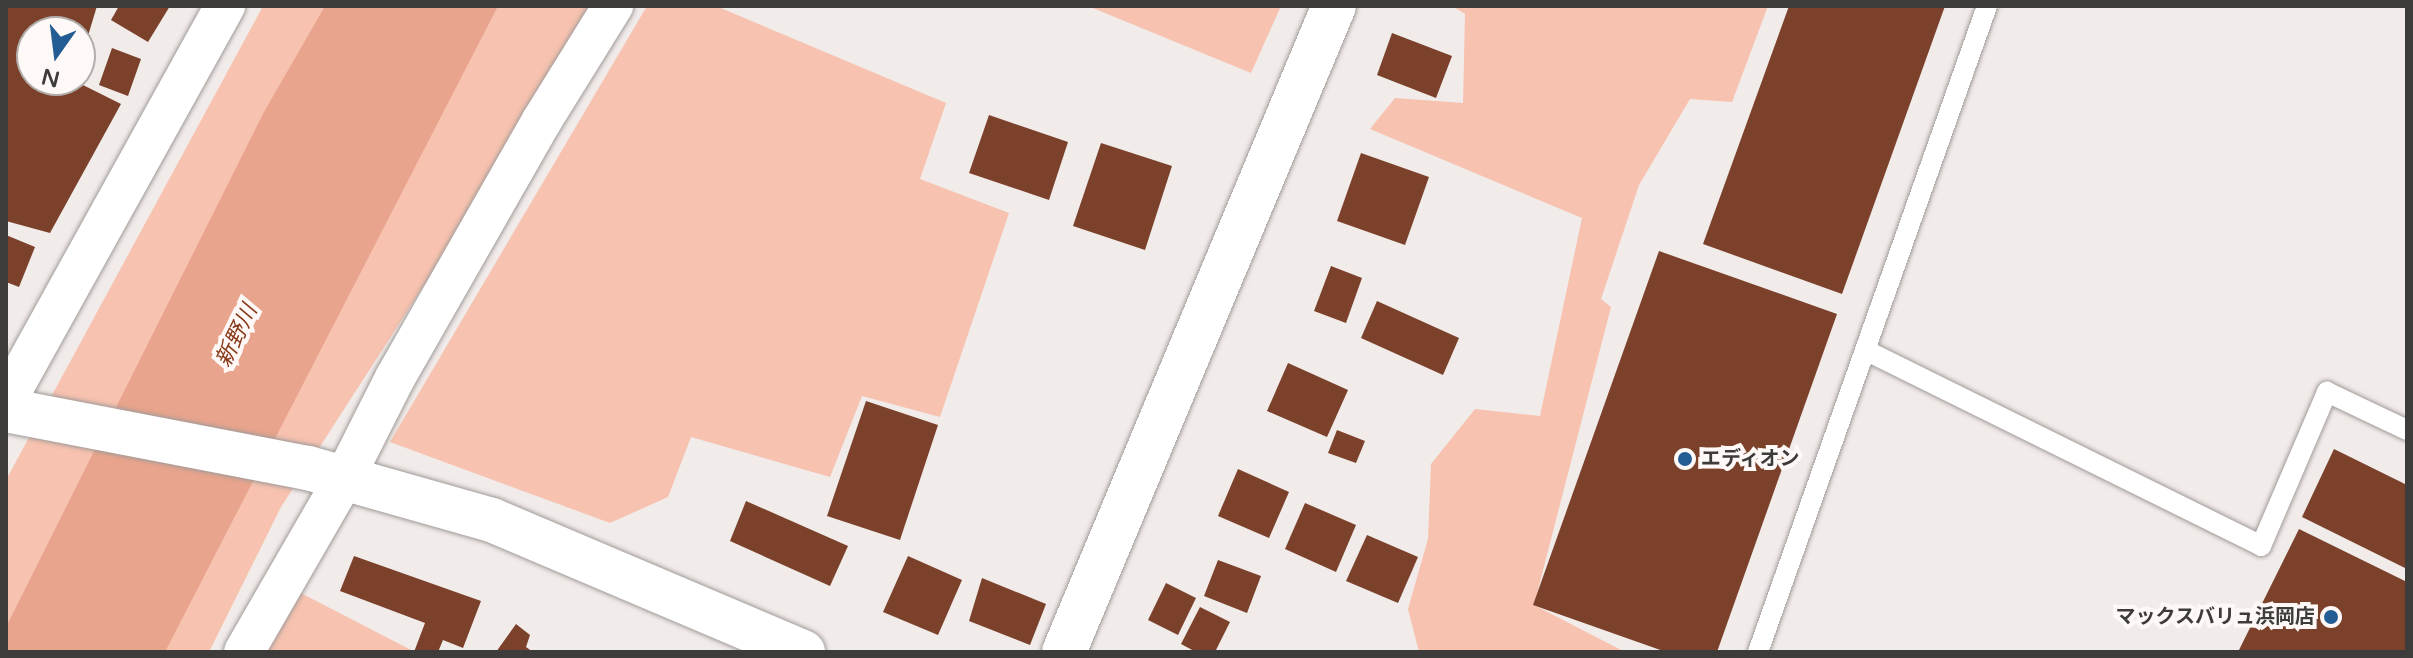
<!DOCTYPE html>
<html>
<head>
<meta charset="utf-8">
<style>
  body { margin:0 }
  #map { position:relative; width:2413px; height:658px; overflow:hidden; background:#f1ebe9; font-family:"Varela Round","Noto Sans JP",sans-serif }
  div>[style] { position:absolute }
  .green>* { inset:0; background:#f7c2af }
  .water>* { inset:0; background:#e8a48c }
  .building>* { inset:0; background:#7b412b }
  .roads { filter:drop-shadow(0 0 2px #a09b99) drop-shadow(0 0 2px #a09b99) }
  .service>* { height:20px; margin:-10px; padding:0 10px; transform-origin:10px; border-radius:10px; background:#fff }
  .minor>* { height:40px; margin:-20px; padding:0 20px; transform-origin:20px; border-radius:20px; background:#fff }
  .tertiary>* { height:44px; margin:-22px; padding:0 22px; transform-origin:22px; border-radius:22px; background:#fff }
  .dots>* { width:22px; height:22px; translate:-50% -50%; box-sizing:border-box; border:4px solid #fef9f7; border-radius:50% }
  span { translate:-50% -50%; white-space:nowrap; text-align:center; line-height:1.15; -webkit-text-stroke:8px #fef9f7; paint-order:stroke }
  .poi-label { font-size:20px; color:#3e3c3b; font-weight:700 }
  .left { translate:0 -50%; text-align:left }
  .right { translate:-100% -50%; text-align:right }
  .water-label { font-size:22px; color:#883919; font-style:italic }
  .frame { position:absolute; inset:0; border:8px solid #3e3c3b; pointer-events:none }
  .north { position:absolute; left:16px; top:16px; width:80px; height:80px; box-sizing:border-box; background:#fef9f7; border:2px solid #b1adac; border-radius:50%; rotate:194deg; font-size:22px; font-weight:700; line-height:32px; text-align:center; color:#3e3c3b }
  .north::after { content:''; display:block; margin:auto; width:28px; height:36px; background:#235d94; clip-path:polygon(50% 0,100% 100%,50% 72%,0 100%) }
</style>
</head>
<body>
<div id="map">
  <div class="green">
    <div style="clip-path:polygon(263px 6px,604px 6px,281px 507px,209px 652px,6px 652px,6px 480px)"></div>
    <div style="clip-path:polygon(647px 6px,716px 6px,946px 103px,920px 179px,1009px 213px,940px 417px,862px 396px,830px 477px,691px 437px,668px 497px,610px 523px,390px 442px)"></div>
    <div style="clip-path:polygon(1088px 6px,1281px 6px,1251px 73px)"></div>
    <div style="clip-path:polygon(1452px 6px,1768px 6px,1732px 102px,1690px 99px,1639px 185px,1601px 299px,1611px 307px,1534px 605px,1625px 652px,1419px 652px,1408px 609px,1428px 539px,1431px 464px,1475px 409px,1540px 416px,1582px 218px,1370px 129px,1395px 98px,1463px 103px,1465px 14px)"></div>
    <div style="clip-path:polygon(293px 589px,415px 652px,261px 652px)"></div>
  </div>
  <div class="water">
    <div style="clip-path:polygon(325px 6px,498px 6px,165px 652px,6px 652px,6px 627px,264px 112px)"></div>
  </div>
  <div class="building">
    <div style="clip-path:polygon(6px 6px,97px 6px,81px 59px,80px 32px,32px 32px,32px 80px,73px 80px,121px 104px,50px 233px,6px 221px)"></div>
    <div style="clip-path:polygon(119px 6px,170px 6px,148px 42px,111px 20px)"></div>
    <div style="clip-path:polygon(1789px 6px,1945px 6px,1842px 294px,1703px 244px)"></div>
    <div style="clip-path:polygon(1392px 33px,1452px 56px,1436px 98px,1377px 75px)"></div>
    <div style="clip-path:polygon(112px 48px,141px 59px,128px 96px,99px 85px)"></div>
    <div style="clip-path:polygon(989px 115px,1068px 142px,1049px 200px,969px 173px)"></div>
    <div style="clip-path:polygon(1101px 143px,1172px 166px,1145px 250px,1073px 226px)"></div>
    <div style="clip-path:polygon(1361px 153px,1429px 177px,1405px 245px,1337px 221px)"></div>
    <div style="clip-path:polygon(6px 235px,35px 247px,19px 287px,6px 282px)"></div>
    <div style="clip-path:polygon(1659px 251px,1837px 314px,1717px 652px,1666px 652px,1533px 605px)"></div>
    <div style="clip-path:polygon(1331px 266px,1362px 278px,1346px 323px,1314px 311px)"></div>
    <div style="clip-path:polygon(1377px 301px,1459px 338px,1443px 375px,1361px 338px)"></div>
    <div style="clip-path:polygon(1288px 363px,1348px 390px,1327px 437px,1267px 411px)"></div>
    <div style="clip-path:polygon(866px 401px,938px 425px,900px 540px,827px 516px)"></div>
    <div style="clip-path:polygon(1337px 430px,1365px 441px,1356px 463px,1328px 453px)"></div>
    <div style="clip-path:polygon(2334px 449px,2407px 485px,2407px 569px,2302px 517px)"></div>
    <div style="clip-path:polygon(1238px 469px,1289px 492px,1269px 538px,1218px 516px)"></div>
    <div style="clip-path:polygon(746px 501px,848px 546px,830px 586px,730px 541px)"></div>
    <div style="clip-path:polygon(1305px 503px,1356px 525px,1336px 572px,1285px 549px)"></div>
    <div style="clip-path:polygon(2299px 529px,2407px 582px,2407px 652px,2238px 652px)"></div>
    <div style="clip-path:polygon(1367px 535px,1418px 557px,1398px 603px,1346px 581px)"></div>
    <div style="clip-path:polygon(354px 556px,481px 601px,463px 648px,443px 640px,438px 652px,414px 652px,425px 623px,340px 591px)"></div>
    <div style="clip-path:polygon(908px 556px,962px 580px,938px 635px,883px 612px)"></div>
    <div style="clip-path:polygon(1218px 560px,1261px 576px,1247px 613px,1204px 596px)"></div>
    <div style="clip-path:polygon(982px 578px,1046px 604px,1030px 645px,969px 621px)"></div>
    <div style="clip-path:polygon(1166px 583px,1196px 598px,1178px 635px,1148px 620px)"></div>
    <div style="clip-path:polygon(1200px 607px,1230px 622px,1215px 652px,1196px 652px,1181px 644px)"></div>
    <div style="clip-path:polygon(516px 624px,530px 635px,526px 647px,533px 652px,496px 652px)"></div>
  </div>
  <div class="roads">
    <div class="service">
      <div style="left:1865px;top:350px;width:442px;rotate:26.3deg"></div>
      <div style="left:2261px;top:546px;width:168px;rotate:-66.8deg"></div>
      <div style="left:2327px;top:392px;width:89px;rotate:25.4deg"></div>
      <div style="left:1758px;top:652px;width:685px;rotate:-70.48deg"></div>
    </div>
    <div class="minor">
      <div style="left:6px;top:401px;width:452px;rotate:-61deg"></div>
      <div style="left:244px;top:652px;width:202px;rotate:-60deg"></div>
      <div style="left:345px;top:477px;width:111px;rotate:-63.2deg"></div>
      <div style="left:395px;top:378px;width:295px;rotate:-60.3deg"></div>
      <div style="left:541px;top:122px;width:137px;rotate:-58.2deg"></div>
    </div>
    <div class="tertiary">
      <div style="left:6px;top:410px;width:308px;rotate:10.9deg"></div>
      <div style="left:308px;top:468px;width:191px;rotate:15.8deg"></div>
      <div style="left:492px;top:520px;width:338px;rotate:23deg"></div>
      <div style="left:1064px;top:652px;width:700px;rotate:-67.32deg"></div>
    </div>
  </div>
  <div class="dots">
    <div style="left:1685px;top:459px;background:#235d94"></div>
    <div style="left:2331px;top:617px;background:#235d94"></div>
  </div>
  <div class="poi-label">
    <span class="left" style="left:1701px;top:459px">エディオン</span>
    <span class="right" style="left:2315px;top:617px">マックスバリュ浜岡店</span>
  </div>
  <div class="water-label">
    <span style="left:237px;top:336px;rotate:-64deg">新野川</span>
  </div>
  <div class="frame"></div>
  <div class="north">N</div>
</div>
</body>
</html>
